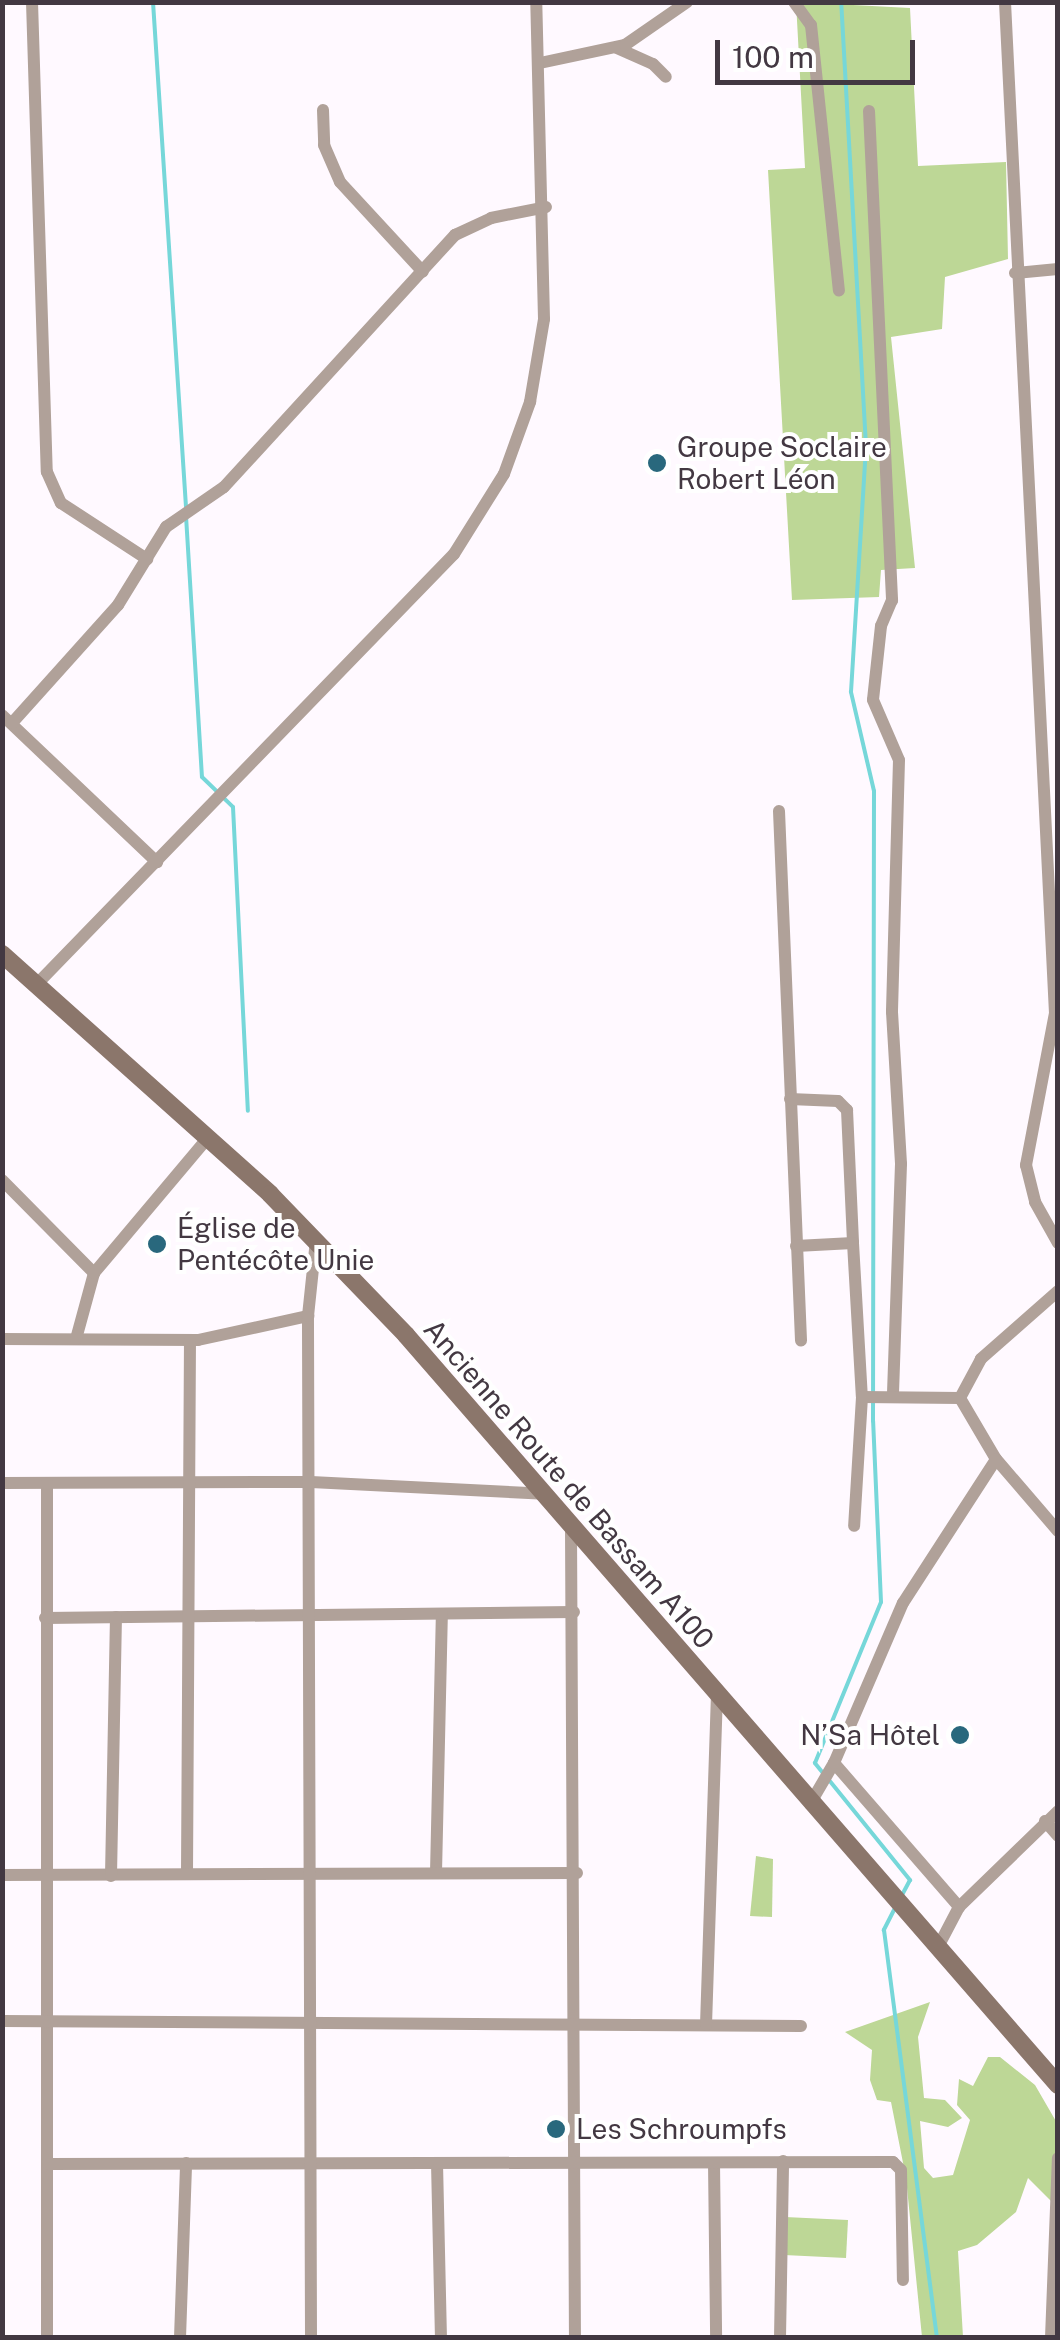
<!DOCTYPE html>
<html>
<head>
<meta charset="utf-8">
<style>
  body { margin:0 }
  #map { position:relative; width:1060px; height:2340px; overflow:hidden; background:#fff9ff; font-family:"Public Sans",sans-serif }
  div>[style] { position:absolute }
  .green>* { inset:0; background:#bdd796 }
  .stream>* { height:4px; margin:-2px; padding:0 2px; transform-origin:2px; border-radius:2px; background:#76d7d9 }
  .minor>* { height:12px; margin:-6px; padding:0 6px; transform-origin:6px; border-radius:6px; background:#b0a199 }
  .secondary>* { height:18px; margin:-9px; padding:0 9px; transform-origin:9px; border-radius:9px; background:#8b766b }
  .dots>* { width:28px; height:28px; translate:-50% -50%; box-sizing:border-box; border:5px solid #fff; border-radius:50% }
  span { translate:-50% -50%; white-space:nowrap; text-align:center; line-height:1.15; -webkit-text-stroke:8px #fff; paint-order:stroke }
  .poi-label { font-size:28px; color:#433842 }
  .left { translate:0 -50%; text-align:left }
  .right { translate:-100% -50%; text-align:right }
  .street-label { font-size:28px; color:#433842 }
  .frame { position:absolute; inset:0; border:5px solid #433842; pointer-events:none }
  .scale { position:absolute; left:715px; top:40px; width:200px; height:45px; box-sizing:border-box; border:5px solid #433842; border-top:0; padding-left:12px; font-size:30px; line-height:35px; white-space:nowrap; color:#433842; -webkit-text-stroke:8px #fff; paint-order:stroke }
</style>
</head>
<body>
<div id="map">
  <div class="green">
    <div style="clip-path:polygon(796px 2px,910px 8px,918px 166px,1006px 162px,1008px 259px,945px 277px,942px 329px,891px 337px,915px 568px,881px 570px,879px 597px,792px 600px,768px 170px,805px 168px)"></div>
    <div style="clip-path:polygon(756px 1856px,773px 1859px,772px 1917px,750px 1916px)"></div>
    <div style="clip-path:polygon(930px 2002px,918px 2037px,924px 2098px,945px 2100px,962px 2118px,948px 2127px,920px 2121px,924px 2168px,933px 2178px,953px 2175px,970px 2120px,957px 2105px,959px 2079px,973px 2086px,988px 2057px,1000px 2057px,1035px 2085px,1057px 2123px,1057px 2207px,1028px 2178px,1016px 2212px,977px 2245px,958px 2251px,963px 2337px,922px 2337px,906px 2178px,891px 2102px,877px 2100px,870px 2080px,872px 2050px,845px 2032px)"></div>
    <div style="clip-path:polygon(785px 2217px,848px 2220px,846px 2258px,784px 2255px)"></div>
  </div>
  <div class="stream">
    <div style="left:153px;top:2px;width:506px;rotate:86.26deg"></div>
    <div style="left:186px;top:516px;width:261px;rotate:86.5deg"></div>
    <div style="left:202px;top:777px;width:43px;rotate:44.1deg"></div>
    <div style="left:233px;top:807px;width:304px;rotate:87.2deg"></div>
    <div style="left:823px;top:1773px;width:13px;rotate:-129deg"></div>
    <div style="left:815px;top:1763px;width:174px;rotate:-67.7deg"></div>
    <div style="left:881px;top:1602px;width:181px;rotate:-92.5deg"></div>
    <div style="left:873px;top:1421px;width:630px;rotate:-89.91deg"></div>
    <div style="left:874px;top:791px;width:102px;rotate:-103.1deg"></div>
    <div style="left:851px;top:692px;width:246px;rotate:-86.5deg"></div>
    <div style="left:866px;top:446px;width:445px;rotate:-93.2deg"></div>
    <div style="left:829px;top:1780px;width:129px;rotate:51deg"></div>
    <div style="left:910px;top:1880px;width:17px;rotate:118deg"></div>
    <div style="left:895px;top:1908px;width:25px;rotate:117deg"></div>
    <div style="left:884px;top:1930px;width:411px;rotate:82.6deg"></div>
  </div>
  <div class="minor">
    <div style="left:32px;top:2px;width:470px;rotate:88.2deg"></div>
    <div style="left:47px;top:472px;width:34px;rotate:66deg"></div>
    <div style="left:61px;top:503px;width:103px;rotate:33.1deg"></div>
    <div style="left:794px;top:2px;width:29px;rotate:54deg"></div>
    <div style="left:811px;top:25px;width:267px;rotate:84deg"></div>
    <div style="left:1005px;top:2px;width:1012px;rotate:87.17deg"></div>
    <div style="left:1055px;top:1013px;width:155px;rotate:100.8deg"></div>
    <div style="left:1026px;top:1165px;width:38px;rotate:76deg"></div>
    <div style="left:1035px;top:1202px;width:47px;rotate:60.7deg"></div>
    <div style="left:617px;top:48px;width:39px;rotate:24deg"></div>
    <div style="left:653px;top:64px;width:18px;rotate:45deg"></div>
    <div style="left:540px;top:63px;width:87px;rotate:-12deg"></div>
    <div style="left:625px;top:45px;width:75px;rotate:-34.7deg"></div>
    <div style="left:323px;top:110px;width:35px;rotate:88deg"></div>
    <div style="left:324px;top:145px;width:40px;rotate:66.6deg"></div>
    <div style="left:340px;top:182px;width:122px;rotate:47.3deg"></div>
    <div style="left:869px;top:111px;width:490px;rotate:87.3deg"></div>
    <div style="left:892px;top:600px;width:28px;rotate:113deg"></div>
    <div style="left:881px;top:626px;width:74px;rotate:96.2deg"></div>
    <div style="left:873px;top:700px;width:65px;rotate:66.6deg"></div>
    <div style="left:899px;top:760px;width:252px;rotate:91.6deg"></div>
    <div style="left:892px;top:1012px;width:152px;rotate:86.6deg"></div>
    <div style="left:901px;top:1164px;width:231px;rotate:92deg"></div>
    <div style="left:1015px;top:273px;width:43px;rotate:-5.3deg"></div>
    <div style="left:2px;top:715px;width:214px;rotate:43.5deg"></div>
    <div style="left:12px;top:723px;width:159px;rotate:-48.1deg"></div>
    <div style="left:118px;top:605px;width:92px;rotate:-58.4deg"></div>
    <div style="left:166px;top:527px;width:70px;rotate:-34.6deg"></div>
    <div style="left:224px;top:487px;width:342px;rotate:-47.5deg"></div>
    <div style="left:455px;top:235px;width:40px;rotate:-25deg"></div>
    <div style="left:491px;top:218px;width:56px;rotate:-11.3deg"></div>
    <div style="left:779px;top:811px;width:530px;rotate:87.62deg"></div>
    <div style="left:36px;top:985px;width:600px;rotate:-45.88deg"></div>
    <div style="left:454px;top:554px;width:94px;rotate:-58deg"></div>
    <div style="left:504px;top:474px;width:77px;rotate:-70.1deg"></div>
    <div style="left:530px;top:402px;width:84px;rotate:-80.4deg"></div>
    <div style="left:544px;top:319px;width:317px;rotate:-91.4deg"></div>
    <div style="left:790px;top:1099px;width:48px;rotate:2.4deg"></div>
    <div style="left:838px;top:1101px;width:13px;rotate:45deg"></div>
    <div style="left:847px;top:1110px;width:133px;rotate:87.4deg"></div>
    <div style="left:2px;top:1180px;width:131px;rotate:45.3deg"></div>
    <div style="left:796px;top:1246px;width:57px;rotate:-3deg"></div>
    <div style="left:853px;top:1243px;width:154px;rotate:86.7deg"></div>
    <div style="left:862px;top:1397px;width:129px;rotate:93.5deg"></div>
    <div style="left:1058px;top:1291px;width:103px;rotate:138.6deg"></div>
    <div style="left:981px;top:1359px;width:44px;rotate:118.3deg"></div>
    <div style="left:960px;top:1398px;width:71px;rotate:59.5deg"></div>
    <div style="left:996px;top:1459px;width:95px;rotate:49.3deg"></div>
    <div style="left:2px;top:1339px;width:196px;rotate:0.3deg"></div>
    <div style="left:198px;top:1340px;width:113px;rotate:-12.3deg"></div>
    <div style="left:76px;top:1339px;width:68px;rotate:-74.7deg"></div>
    <div style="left:94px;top:1273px;width:175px;rotate:-49.9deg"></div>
    <div style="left:862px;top:1397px;width:98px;rotate:0.6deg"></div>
    <div style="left:2px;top:1483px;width:309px;rotate:-0.2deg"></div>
    <div style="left:311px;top:1482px;width:233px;rotate:2.9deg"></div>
    <div style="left:47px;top:1483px;width:855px;rotate:90deg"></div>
    <div style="left:571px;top:1529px;width:809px;rotate:89.72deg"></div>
    <div style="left:45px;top:1618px;width:529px;rotate:-0.65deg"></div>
    <div style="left:834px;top:1763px;width:191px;rotate:49deg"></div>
    <div style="left:810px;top:1804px;width:48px;rotate:-59.7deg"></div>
    <div style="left:834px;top:1763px;width:174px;rotate:-66.7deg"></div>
    <div style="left:903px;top:1603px;width:171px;rotate:-57.1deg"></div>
    <div style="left:1045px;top:1821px;width:20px;rotate:49deg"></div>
    <div style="left:436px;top:1873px;width:259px;rotate:-88.7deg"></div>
    <div style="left:187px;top:1874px;width:533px;rotate:-89.68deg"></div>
    <div style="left:2px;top:1875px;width:575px;rotate:-0.2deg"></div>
    <div style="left:111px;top:1876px;width:259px;rotate:-88.9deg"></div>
    <div style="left:938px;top:1947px;width:45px;rotate:-62.3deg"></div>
    <div style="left:959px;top:1907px;width:138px;rotate:-44.1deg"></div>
    <div style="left:2px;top:2021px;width:799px;rotate:0.36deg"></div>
    <div style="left:706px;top:2025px;width:327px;rotate:-88.1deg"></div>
    <div style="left:437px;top:2163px;width:175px;rotate:88.7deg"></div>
    <div style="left:714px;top:2163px;width:175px;rotate:89.3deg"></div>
    <div style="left:48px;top:2164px;width:845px;rotate:-0.14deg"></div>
    <div style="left:893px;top:2162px;width:11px;rotate:45deg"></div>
    <div style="left:901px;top:2170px;width:110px;rotate:89deg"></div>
    <div style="left:180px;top:2338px;width:175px;rotate:-88deg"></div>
    <div style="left:311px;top:2338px;width:1022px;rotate:-90.17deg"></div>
    <div style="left:308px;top:1316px;width:76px;rotate:-84deg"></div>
    <div style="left:780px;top:2338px;width:177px;rotate:-89deg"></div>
    <div style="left:1051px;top:2338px;width:180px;rotate:-87.8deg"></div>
  </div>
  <div class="secondary">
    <div style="left:2px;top:954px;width:360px;rotate:41.8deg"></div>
    <div style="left:270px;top:1194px;width:196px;rotate:46deg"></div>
    <div style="left:406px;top:1335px;width:994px;rotate:49deg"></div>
  </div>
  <div class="dots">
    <div style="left:657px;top:463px;background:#29687d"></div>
    <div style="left:157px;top:1244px;background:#29687d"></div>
    <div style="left:960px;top:1735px;background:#29687d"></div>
    <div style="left:556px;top:2129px;background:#29687d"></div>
  </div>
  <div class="poi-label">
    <span class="left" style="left:677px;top:463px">Groupe Soclaire<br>Robert Léon</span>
    <span class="left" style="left:177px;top:1244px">Église de<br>Pentécôte Unie</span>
    <span class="right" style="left:940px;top:1735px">N’Sa Hôtel</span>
    <span class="left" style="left:576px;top:2129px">Les Schroumpfs</span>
  </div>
  <div class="street-label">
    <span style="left:569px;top:1484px;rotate:49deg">Ancienne Route de Bassam A100</span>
  </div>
  <div class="frame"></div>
  <div class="scale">100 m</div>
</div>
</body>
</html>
